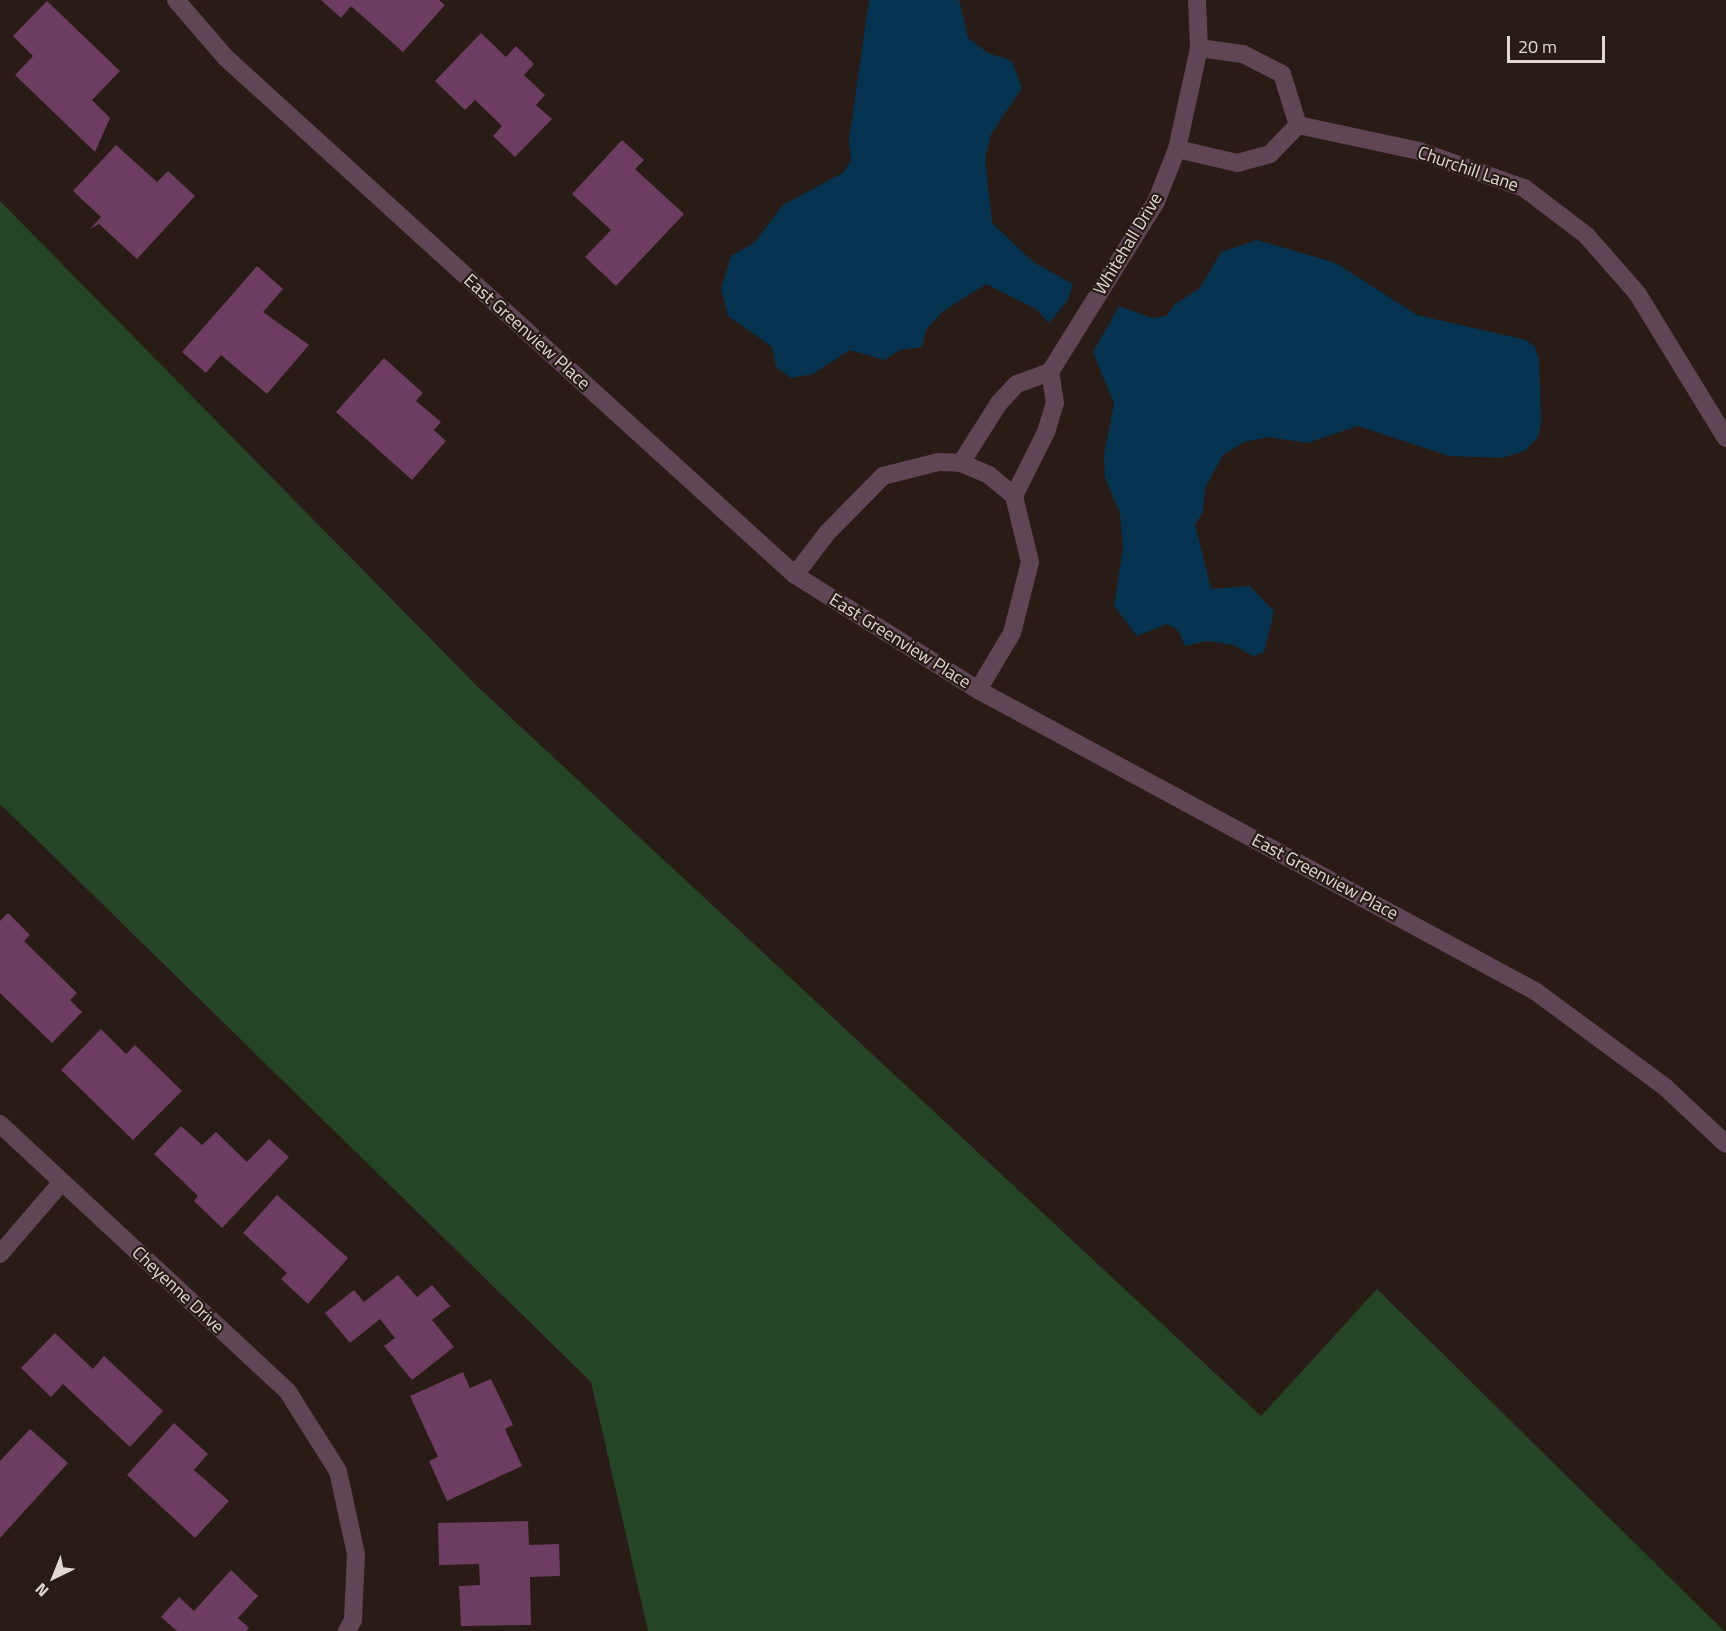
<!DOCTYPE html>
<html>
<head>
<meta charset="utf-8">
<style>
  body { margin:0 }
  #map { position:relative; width:1726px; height:1631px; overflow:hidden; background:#291b15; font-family:"Titillium Web",sans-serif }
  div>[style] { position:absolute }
  .green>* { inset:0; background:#264427 }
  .water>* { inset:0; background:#063450 }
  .building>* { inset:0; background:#6d3d61 }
  .street>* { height:18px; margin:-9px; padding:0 9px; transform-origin:9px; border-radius:9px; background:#5e4654 }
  span { translate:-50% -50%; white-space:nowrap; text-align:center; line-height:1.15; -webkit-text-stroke:4.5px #291b15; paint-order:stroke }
  .street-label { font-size:18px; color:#e1d7d3 }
  .north { position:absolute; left:24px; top:1547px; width:60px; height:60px; -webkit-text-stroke:4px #291b15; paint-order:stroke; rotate:223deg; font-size:16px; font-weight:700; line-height:24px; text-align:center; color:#e1d7d3 }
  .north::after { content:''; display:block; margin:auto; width:21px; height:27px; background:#e1d7d3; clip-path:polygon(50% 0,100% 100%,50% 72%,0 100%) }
  .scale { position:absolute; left:1507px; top:36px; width:98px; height:27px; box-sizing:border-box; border:3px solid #e1d7d3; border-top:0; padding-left:8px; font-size:18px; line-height:21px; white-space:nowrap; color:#e1d7d3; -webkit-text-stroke:4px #291b15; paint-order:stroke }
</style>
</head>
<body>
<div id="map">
  <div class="green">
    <div style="clip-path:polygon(0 201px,478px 687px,1261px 1416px,1377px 1289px,1724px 1631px,648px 1631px,591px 1382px,0 804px)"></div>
  </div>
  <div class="water">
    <div style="clip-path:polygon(869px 0,959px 0,968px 38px,988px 53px,1012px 61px,1022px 88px,991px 134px,985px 159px,992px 223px,1033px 262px,1073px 284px,1068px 300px,1049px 323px,1036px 309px,986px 284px,942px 312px,926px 330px,922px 347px,900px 350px,884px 360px,850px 350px,813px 374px,791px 378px,776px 367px,772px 347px,728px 316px,721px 289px,731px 256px,754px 243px,783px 205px,844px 172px,851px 160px,849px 140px)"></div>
    <div style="clip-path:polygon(1257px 240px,1336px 263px,1417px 315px,1526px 340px,1535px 347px,1539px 359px,1541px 423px,1538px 437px,1525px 451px,1501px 458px,1449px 456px,1358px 426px,1307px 443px,1269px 437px,1244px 442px,1223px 455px,1205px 488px,1203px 512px,1195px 525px,1211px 589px,1250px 586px,1274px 611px,1264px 652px,1253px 656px,1233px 645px,1207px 641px,1185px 646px,1178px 630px,1167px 624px,1137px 636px,1114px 606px,1123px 548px,1120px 513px,1105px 478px,1104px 454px,1114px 404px,1093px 352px,1119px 306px,1152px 318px,1166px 316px,1175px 304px,1200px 288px,1221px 252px)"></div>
  </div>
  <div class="building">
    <div style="clip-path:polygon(321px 0,439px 0,445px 5px,403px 52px,351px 6px,341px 18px)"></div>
    <div style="clip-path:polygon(47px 1px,120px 71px,92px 100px,110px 118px,95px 152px,15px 75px,33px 56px,13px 36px)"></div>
    <div style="clip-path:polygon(481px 33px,506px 57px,516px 46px,534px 64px,524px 75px,545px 95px,536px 105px,552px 119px,515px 157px,493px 136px,502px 126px,475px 100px,465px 110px,435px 81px)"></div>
    <div style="clip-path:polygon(622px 140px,644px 160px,635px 169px,684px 214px,616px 286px,585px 257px,611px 230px,572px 194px)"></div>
    <div style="clip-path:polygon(116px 145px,157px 182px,168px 171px,195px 196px,137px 259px,99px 224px,90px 229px,101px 217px,73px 191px)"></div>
    <div style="clip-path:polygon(257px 266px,283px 289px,263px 312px,309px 345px,267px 394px,221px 355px,206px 373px,182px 352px)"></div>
    <div style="clip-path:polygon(384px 358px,423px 393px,416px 401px,441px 422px,434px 430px,446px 441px,412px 480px,336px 412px)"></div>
    <div style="clip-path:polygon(8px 913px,30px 935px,24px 941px,77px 993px,70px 1000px,82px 1012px,52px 1043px,0 993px,0 921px)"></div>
    <div style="clip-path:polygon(101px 1029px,126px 1054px,135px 1045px,182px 1091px,133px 1140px,61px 1070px)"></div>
    <div style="clip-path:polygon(181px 1126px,202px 1145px,216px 1132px,247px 1162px,269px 1139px,289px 1157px,222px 1228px,194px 1201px,198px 1196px,154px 1154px)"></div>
    <div style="clip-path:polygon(277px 1195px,348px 1258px,308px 1304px,281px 1279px,287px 1273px,243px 1233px)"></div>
    <div style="clip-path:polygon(398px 1275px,417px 1297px,432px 1285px,450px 1306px,432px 1320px,454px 1347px,412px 1380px,384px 1346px,395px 1338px,380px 1319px,350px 1343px,325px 1313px,354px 1290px,364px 1302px)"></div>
    <div style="clip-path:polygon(55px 1333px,93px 1369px,104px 1356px,163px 1411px,130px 1447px,63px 1384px,51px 1397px,21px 1368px)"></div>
    <div style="clip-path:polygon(463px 1372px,470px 1388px,491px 1379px,513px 1425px,505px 1429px,522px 1466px,447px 1501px,429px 1461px,438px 1457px,410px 1396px)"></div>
    <div style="clip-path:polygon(174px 1423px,208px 1454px,194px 1470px,229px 1501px,195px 1538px,127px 1475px)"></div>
    <div style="clip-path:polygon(30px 1429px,68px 1463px,0 1538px,0 1461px)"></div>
    <div style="clip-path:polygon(528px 1521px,529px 1545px,559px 1544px,560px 1576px,530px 1577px,531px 1625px,461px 1626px,459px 1586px,480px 1585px,479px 1564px,439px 1565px,438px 1523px)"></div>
    <div style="clip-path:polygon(231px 1570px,258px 1596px,238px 1618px,249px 1628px,246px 1631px,177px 1631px,161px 1617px,179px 1597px,194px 1611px)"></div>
  </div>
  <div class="street">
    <div style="left:176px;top:0;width:77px;rotate:49.2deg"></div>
    <div style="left:226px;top:58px;width:769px;rotate:42.26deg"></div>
    <div style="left:795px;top:575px;width:216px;rotate:32.1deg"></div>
    <div style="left:978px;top:690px;width:633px;rotate:28.39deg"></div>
    <div style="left:1535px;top:991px;width:162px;rotate:36.4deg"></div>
    <div style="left:1665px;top:1087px;width:83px;rotate:43.1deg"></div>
    <div style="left:1199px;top:48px;width:44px;rotate:7.8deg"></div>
    <div style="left:1243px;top:54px;width:44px;rotate:27.1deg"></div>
    <div style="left:1282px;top:74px;width:53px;rotate:72.6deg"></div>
    <div style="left:1177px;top:149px;width:62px;rotate:13.1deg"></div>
    <div style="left:1237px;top:163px;width:34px;rotate:-15deg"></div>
    <div style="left:1270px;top:154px;width:40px;rotate:-46deg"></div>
    <div style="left:1298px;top:125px;width:124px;rotate:12.1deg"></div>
    <div style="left:1419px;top:151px;width:111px;rotate:19.4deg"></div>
    <div style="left:1524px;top:188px;width:78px;rotate:37.2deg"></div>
    <div style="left:1586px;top:235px;width:77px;rotate:48.7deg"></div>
    <div style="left:1637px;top:293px;width:170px;rotate:58.5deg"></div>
    <div style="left:961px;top:463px;width:71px;rotate:-57.7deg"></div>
    <div style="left:999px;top:403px;width:26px;rotate:-47deg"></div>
    <div style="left:1017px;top:384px;width:35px;rotate:-20deg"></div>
    <div style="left:1050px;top:372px;width:200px;rotate:-58.1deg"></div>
    <div style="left:1156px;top:202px;width:57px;rotate:-68.4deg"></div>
    <div style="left:1177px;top:149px;width:103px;rotate:-77.7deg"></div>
    <div style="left:1199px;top:48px;width:48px;rotate:-92.4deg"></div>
    <div style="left:1014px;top:496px;width:72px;rotate:-63.4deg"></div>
    <div style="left:1046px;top:432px;width:30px;rotate:-73deg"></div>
    <div style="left:1055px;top:403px;width:31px;rotate:-99deg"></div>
    <div style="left:795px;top:575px;width:53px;rotate:-52.7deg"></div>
    <div style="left:827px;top:533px;width:80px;rotate:-45.5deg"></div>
    <div style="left:883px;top:476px;width:57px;rotate:-14.3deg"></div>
    <div style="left:938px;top:462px;width:23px;rotate:2deg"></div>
    <div style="left:961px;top:463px;width:30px;rotate:23deg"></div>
    <div style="left:989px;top:475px;width:33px;rotate:40deg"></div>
    <div style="left:1014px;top:496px;width:68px;rotate:76.4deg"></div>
    <div style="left:1030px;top:562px;width:73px;rotate:104.2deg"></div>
    <div style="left:1012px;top:633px;width:66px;rotate:120.8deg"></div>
    <div style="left:0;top:1124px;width:393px;rotate:42.9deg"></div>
    <div style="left:288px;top:1392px;width:93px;rotate:57.7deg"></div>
    <div style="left:338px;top:1471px;width:85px;rotate:77.8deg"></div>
    <div style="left:356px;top:1554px;width:66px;rotate:92.6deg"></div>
    <div style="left:353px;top:1620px;width:13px;rotate:119deg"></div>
    <div style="left:0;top:1254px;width:95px;rotate:-49.3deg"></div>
  </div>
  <div class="street-label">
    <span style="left:1468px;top:169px;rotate:19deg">Churchill Lane</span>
    <span style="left:1128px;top:244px;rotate:-59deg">Whitehall Drive</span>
    <span style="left:527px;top:332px;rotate:42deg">East Greenview Place</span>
    <span style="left:900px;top:641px;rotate:32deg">East Greenview Place</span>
    <span style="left:1325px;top:877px;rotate:28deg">East Greenview Place</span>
    <span style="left:178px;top:1290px;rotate:43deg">Cheyenne Drive</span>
  </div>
  <div class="north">N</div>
  <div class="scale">20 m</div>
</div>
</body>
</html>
